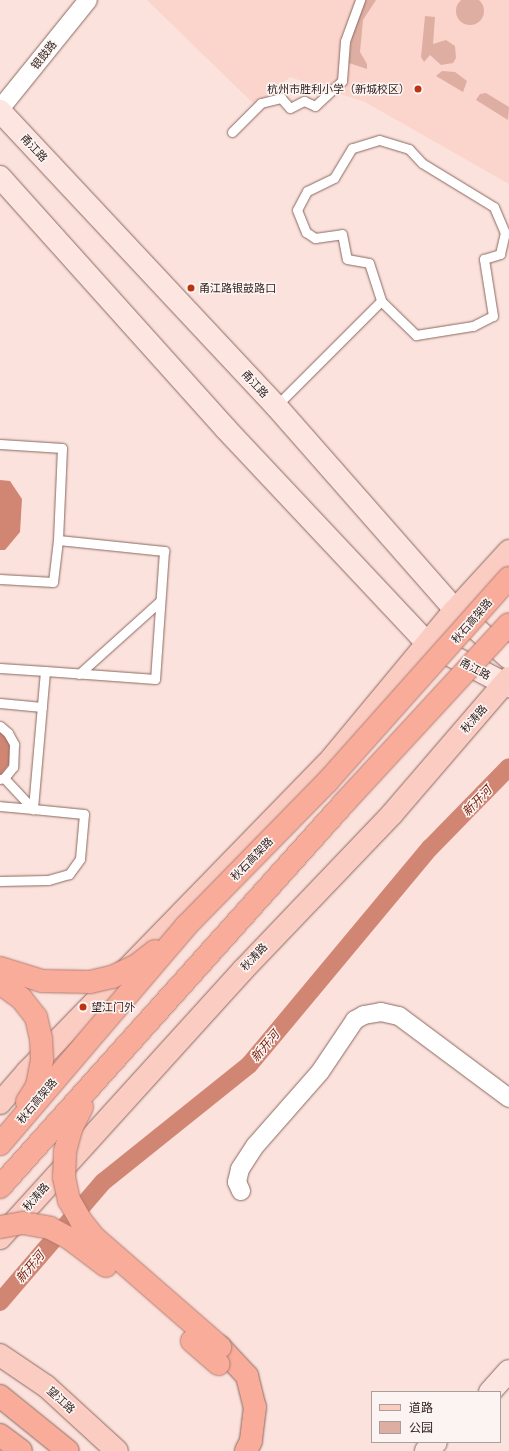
<!DOCTYPE html>
<html>
<head>
<meta charset="utf-8">
<style>
  body { margin:0 }
  #map { position:relative; width:509px; height:1451px; overflow:hidden; background:#fbe2dc; font-family:Poppins,"Noto Sans SC",sans-serif }
  div>[style] { position:absolute }
  .built>* { inset:0; background:#fbd4cb }
  .green>* { inset:0; background:#dfaea2 }
  .round { border-radius:50% }
  .water>* { inset:0; background:#d18674 }
  .canal>* { height:18px; margin:-9px; padding:0 9px; transform-origin:9px; border-radius:9px; background:#d18674 }
  .roads { filter:drop-shadow(0 0 1px #8b6860) drop-shadow(0 0 1px #8b6860) }
  .lane>* { height:9px; margin:-4.5px; padding:0 4.5px; transform-origin:4.5px; border-radius:4.5px; background:#fff }
  .street>* { height:18px; margin:-9px; padding:0 9px; transform-origin:9px; border-radius:9px; background:#fff }
  .secondary>* { height:22px; margin:-11px; padding:0 11px; transform-origin:11px; border-radius:11px; background:#fde6e1 }
  .primary>* { height:22px; margin:-11px; padding:0 11px; transform-origin:11px; border-radius:11px; background:#fbcdc2 }
  .highway>* { height:22px; margin:-11px; padding:0 11px; transform-origin:11px; border-radius:11px; background:#f9ac9a }
  .bridges { filter:drop-shadow(0 0 1px #b27a6e) drop-shadow(0 0 1px #b27a6e) }
  .highway-bridge>* { height:22px; margin:-11px; padding:0 11px; transform-origin:11px; border-radius:11px; background:#f9ac9a }
  .dots>* { width:11px; height:11px; translate:-50% -50%; box-sizing:border-box; border:2px solid #fcf4f2; border-radius:50% }
  span { translate:-50% -50%; white-space:nowrap; text-align:center; line-height:1.15; -webkit-text-stroke:3px #fcf4f2; paint-order:stroke }
  .street-label { font-size:11px; color:#2d1e1b }
  .poi-label { font-size:11px; color:#2d1e1b }
  .right { translate:-100% -50%; text-align:right }
  .left { translate:0 -50%; text-align:left }
  .water-label { font-size:12px; color:#751b06; font-style:italic }
  .legend { position:absolute; left:371px; top:1391px; width:130px; height:52px; box-sizing:border-box; background:#fcf4f2; border:1px solid #a99e9c; margin:0; padding:5px 7px; list-style:none; font-size:12px; color:#2d1e1b }
  .legend li { display:flex; align-items:center; gap:8px; height:20px }
  .legend b { width:20px; border:1px solid #a99e9c }
</style>
</head>
<body>
<div id="map">
  <div class="built">
    <div style="clip-path:polygon(147px 0,509px 0,509px 184px,365px 102px,290px 77px,256px 106px)"></div>
  </div>
  <div class="green">
    <div class="round" style="left:456px;top:-3px;width:28px;height:28px"></div>
    <div style="clip-path:polygon(366px 0,376px 0,363px 20px,360px 52px,367px 64px,367px 69px,349px 63px,352px 35px)"></div>
    <div style="clip-path:polygon(425px 16px,435px 17px,433px 44px,446px 40px,455px 46px,456px 58px,453px 63px,441px 65px,430px 55px,424px 62px,421px 57px)"></div>
    <div style="clip-path:polygon(442px 71px,455px 72px,467px 81px,463px 92px,436px 76px)"></div>
    <div style="clip-path:polygon(486px 93px,509px 107px,508px 120px,476px 100px,480px 94px)"></div>
  </div>
  <div class="water">
    <div style="clip-path:polygon(0 480px,10px 481px,22px 499px,20px 532px,5px 550px,0 550px)"></div>
    <div style="clip-path:polygon(0 731px,12px 746px,10px 763px,0 776px)"></div>
  </div>
  <div class="canal">
    <div style="left:0;top:1302px;width:158px;rotate:-49.4deg"></div>
    <div style="left:103px;top:1182px;width:187px;rotate:-38.7deg"></div>
    <div style="left:249px;top:1065px;width:283px;rotate:-50.2deg"></div>
    <div style="left:430px;top:848px;width:113px;rotate:-45.7deg"></div>
  </div>
  <div class="roads">
    <div class="lane">
      <div style="left:232px;top:132px;width:41px;rotate:-45deg"></div>
      <div style="left:261px;top:103px;width:21px;rotate:-14deg"></div>
      <div style="left:281px;top:98px;width:13px;rotate:48deg"></div>
      <div style="left:290px;top:108px;width:16px;rotate:-27deg"></div>
      <div style="left:304px;top:101px;width:12px;rotate:24deg"></div>
      <div style="left:315px;top:106px;width:37px;rotate:-43deg"></div>
      <div style="left:342px;top:81px;width:40px;rotate:-85.7deg"></div>
      <div style="left:345px;top:41px;width:44px;rotate:-69.9deg"></div>
      <div style="left:276px;top:406px;width:148px;rotate:-45deg"></div>
      <div style="left:381px;top:301px;width:49px;rotate:44.2deg"></div>
      <div style="left:416px;top:335px;width:58px;rotate:-9deg"></div>
      <div style="left:473px;top:326px;width:22px;rotate:-27deg"></div>
      <div style="left:493px;top:316px;width:58px;rotate:-99deg"></div>
      <div style="left:484px;top:259px;width:17px;rotate:-17deg"></div>
      <div style="left:500px;top:254px;width:22px;rotate:-77deg"></div>
      <div style="left:505px;top:233px;width:28px;rotate:-113deg"></div>
      <div style="left:494px;top:207px;width:84px;rotate:-148.6deg"></div>
      <div style="left:422px;top:163px;width:19px;rotate:-133deg"></div>
      <div style="left:409px;top:149px;width:31px;rotate:-163deg"></div>
      <div style="left:379px;top:140px;width:28px;rotate:163deg"></div>
      <div style="left:352px;top:148px;width:35px;rotate:121deg"></div>
      <div style="left:334px;top:178px;width:30px;rotate:154deg"></div>
      <div style="left:307px;top:191px;width:21px;rotate:118deg"></div>
      <div style="left:297px;top:210px;width:24px;rotate:68deg"></div>
      <div style="left:306px;top:232px;width:11px;rotate:34deg"></div>
      <div style="left:315px;top:238px;width:27px;rotate:-8deg"></div>
      <div style="left:342px;top:234px;width:25px;rotate:79deg"></div>
      <div style="left:347px;top:259px;width:22px;rotate:10deg"></div>
      <div style="left:369px;top:263px;width:40px;rotate:72deg"></div>
      <div style="left:0;top:444px;width:62px;rotate:3.7deg"></div>
      <div style="left:62px;top:448px;width:92px;rotate:92.5deg"></div>
      <div style="left:0;top:579px;width:53px;rotate:3.2deg"></div>
      <div style="left:53px;top:582px;width:42px;rotate:-83.2deg"></div>
      <div style="left:58px;top:540px;width:107px;rotate:5.9deg"></div>
      <div style="left:164px;top:551px;width:128px;rotate:94deg"></div>
      <div style="left:155px;top:679px;width:110px;rotate:-175.8deg"></div>
      <div style="left:45px;top:671px;width:139px;rotate:95deg"></div>
      <div style="left:33px;top:809px;width:33px;rotate:-175deg"></div>
      <div style="left:0;top:668px;width:45px;rotate:3.8deg"></div>
      <div style="left:79px;top:674px;width:109px;rotate:-42deg"></div>
      <div style="left:0;top:703px;width:42px;rotate:5.4deg"></div>
      <div style="left:0;top:726px;width:11px;rotate:41deg"></div>
      <div style="left:8px;top:733px;width:13px;rotate:61deg"></div>
      <div style="left:14px;top:744px;width:23px;rotate:92deg"></div>
      <div style="left:13px;top:767px;width:14px;rotate:129deg"></div>
      <div style="left:0;top:779px;width:4px;rotate:-14deg"></div>
      <div style="left:4px;top:778px;width:42px;rotate:46.9deg"></div>
      <div style="left:33px;top:809px;width:51px;rotate:5.6deg"></div>
      <div style="left:84px;top:814px;width:45px;rotate:95.1deg"></div>
      <div style="left:80px;top:859px;width:19px;rotate:126deg"></div>
      <div style="left:69px;top:874px;width:22px;rotate:164deg"></div>
      <div style="left:48px;top:880px;width:48px;rotate:178.8deg"></div>
    </div>
    <div class="street">
      <div style="left:0;top:109px;width:140px;rotate:-51.1deg"></div>
      <div style="left:241px;top:1191px;width:10px;rotate:-114deg"></div>
      <div style="left:237px;top:1182px;width:13px;rotate:-77deg"></div>
      <div style="left:240px;top:1169px;width:27px;rotate:-57deg"></div>
      <div style="left:255px;top:1146px;width:98px;rotate:-48.7deg"></div>
      <div style="left:320px;top:1072px;width:63px;rotate:-56.1deg"></div>
      <div style="left:355px;top:1020px;width:10px;rotate:-29deg"></div>
      <div style="left:364px;top:1015px;width:17px;rotate:-10deg"></div>
      <div style="left:381px;top:1012px;width:18px;rotate:13deg"></div>
      <div style="left:399px;top:1016px;width:137px;rotate:36.7deg"></div>
    </div>
    <div class="secondary">
      <div style="left:0;top:111px;width:404px;rotate:46.9deg"></div>
      <div style="left:276px;top:406px;width:271px;rotate:48.7deg"></div>
      <div style="left:455px;top:610px;width:72px;rotate:41.6deg"></div>
      <div style="left:0;top:177px;width:338px;rotate:48.1deg"></div>
      <div style="left:226px;top:429px;width:294px;rotate:46.8deg"></div>
      <div style="left:427px;top:643px;width:93px;rotate:27.7deg"></div>
      <div style="left:490px;top:1392px;width:28px;rotate:-48deg"></div>
      <div style="left:426px;top:1451px;width:13px;rotate:-42deg"></div>
    </div>
    <div class="primary">
      <div style="left:0;top:1103px;width:41px;rotate:-48.9deg"></div>
      <div style="left:27px;top:1072px;width:430px;rotate:-45.8deg"></div>
      <div style="left:327px;top:764px;width:200px;rotate:-50.3deg"></div>
      <div style="left:455px;top:610px;width:80px;rotate:-47.5deg"></div>
      <div style="left:0;top:1238px;width:362px;rotate:-47.8deg"></div>
      <div style="left:243px;top:970px;width:216px;rotate:-46.3deg"></div>
      <div style="left:392px;top:814px;width:179px;rotate:-49.3deg"></div>
      <div style="left:0;top:1355px;width:55px;rotate:34deg"></div>
      <div style="left:46px;top:1386px;width:96px;rotate:42.5deg"></div>
    </div>
    <div class="highway">
      <div style="left:220px;top:1347px;width:40px;rotate:47deg"></div>
      <div style="left:247px;top:1376px;width:32px;rotate:76deg"></div>
      <div style="left:255px;top:1407px;width:34px;rotate:97deg"></div>
      <div style="left:251px;top:1441px;width:11px;rotate:117deg"></div>
      <div style="left:0;top:1396px;width:87px;rotate:39deg"></div>
      <div style="left:0;top:1435px;width:26px;rotate:37deg"></div>
    </div>
  </div>
  <div class="bridges">
    <div class="highway-bridge">
      <div style="left:0;top:968px;width:44px;rotate:17.2deg"></div>
      <div style="left:42px;top:981px;width:48px;rotate:1.2deg"></div>
      <div style="left:90px;top:982px;width:23px;rotate:-13deg"></div>
      <div style="left:112px;top:977px;width:26px;rotate:-25deg"></div>
      <div style="left:136px;top:966px;width:24px;rotate:-38deg"></div>
      <div style="left:0;top:983px;width:26px;rotate:36deg"></div>
      <div style="left:21px;top:998px;width:24px;rotate:52deg"></div>
      <div style="left:36px;top:1017px;width:23px;rotate:77deg"></div>
      <div style="left:41px;top:1039px;width:21px;rotate:87deg"></div>
      <div style="left:42px;top:1060px;width:26px;rotate:101deg"></div>
      <div style="left:37px;top:1086px;width:19px;rotate:122deg"></div>
      <div style="left:82px;top:1107px;width:25px;rotate:117deg"></div>
      <div style="left:71px;top:1129px;width:24px;rotate:105deg"></div>
      <div style="left:65px;top:1152px;width:25px;rotate:92deg"></div>
      <div style="left:64px;top:1177px;width:24px;rotate:78deg"></div>
      <div style="left:69px;top:1200px;width:24px;rotate:60deg"></div>
      <div style="left:81px;top:1221px;width:22px;rotate:51deg"></div>
      <div style="left:95px;top:1238px;width:166px;rotate:41.1deg"></div>
      <div style="left:0;top:1144px;width:287px;rotate:-49.5deg"></div>
      <div style="left:186px;top:926px;width:202px;rotate:-45.6deg"></div>
      <div style="left:327px;top:782px;width:273px;rotate:-48.3deg"></div>
      <div style="left:0;top:1187px;width:516px;rotate:-48.14deg"></div>
      <div style="left:344px;top:803px;width:243px;rotate:-47.3deg"></div>
      <div style="left:0;top:1227px;width:23px;rotate:-10deg"></div>
      <div style="left:23px;top:1223px;width:27px;rotate:10deg"></div>
      <div style="left:50px;top:1228px;width:21px;rotate:28deg"></div>
      <div style="left:69px;top:1238px;width:46px;rotate:37.1deg"></div>
      <div style="left:192px;top:1341px;width:35px;rotate:41deg"></div>
    </div>
  </div>
  <div class="dots">
    <div style="left:418px;top:89px;background:#bd3312"></div>
    <div style="left:191px;top:288px;background:#bd3312"></div>
    <div style="left:83px;top:1007px;background:#bd3312"></div>
  </div>
  <div class="street-label">
    <span style="left:44px;top:55px;rotate:-51deg">银鼓路</span>
    <span style="left:34px;top:148px;rotate:47deg">甬江路</span>
    <span style="left:255px;top:384px;rotate:47deg">甬江路</span>
    <span style="left:472px;top:621px;rotate:-49deg">秋石高架路</span>
    <span style="left:475px;top:669px;rotate:28deg">甬江路</span>
    <span style="left:474px;top:719px;rotate:-49deg">秋涛路</span>
    <span style="left:252px;top:859px;rotate:-46deg">秋石高架路</span>
    <span style="left:254px;top:957px;rotate:-47deg">秋涛路</span>
    <span style="left:37px;top:1101px;rotate:-50deg">秋石高架路</span>
    <span style="left:36px;top:1197px;rotate:-49deg">秋涛路</span>
    <span style="left:61px;top:1400px;rotate:42deg">望江路</span>
  </div>
  <div class="poi-label">
    <span class="right" style="left:410px;top:89px">杭州市胜利小学（新城校区）</span>
    <span class="left" style="left:199px;top:288px">甬江路银鼓路口</span>
    <span class="left" style="left:91px;top:1007px">望江门外</span>
  </div>
  <div class="water-label">
    <span style="left:477px;top:801px;rotate:-46deg">新开河</span>
    <span style="left:265px;top:1046px;rotate:-50deg">新开河</span>
    <span style="left:30px;top:1267px;rotate:-50deg">新开河</span>
  </div>
  <ul class="legend">
  <li><b style="height:5px;background:#fbcdc2"></b>道路</li>
  <li><b style="height:11px;background:#dfaea2"></b>公园</li>
  </ul>
</div>
</body>
</html>
